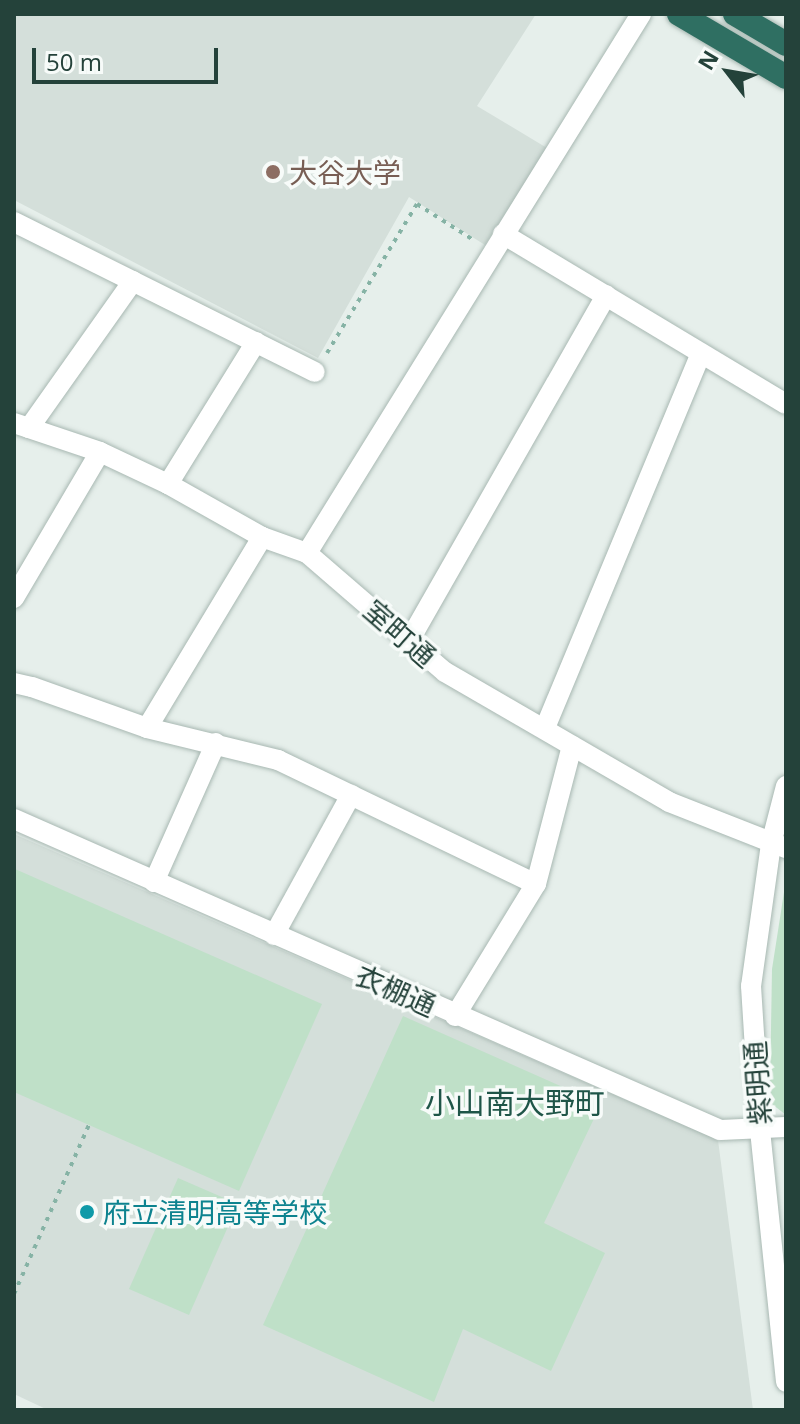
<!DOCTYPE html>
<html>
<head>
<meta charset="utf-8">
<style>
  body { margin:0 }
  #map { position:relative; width:800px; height:1424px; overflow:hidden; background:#e6efeb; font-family:"Open Sans","Noto Sans JP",sans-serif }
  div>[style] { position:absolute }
  .built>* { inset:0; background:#d4dfda }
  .green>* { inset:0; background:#bfe0c8 }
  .path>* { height:4px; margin-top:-2px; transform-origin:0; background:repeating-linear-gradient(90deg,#86b3a5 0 4px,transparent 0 10px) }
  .roads { filter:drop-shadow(0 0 2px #a8b8b2) drop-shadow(0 0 2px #a8b8b2) }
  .street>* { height:20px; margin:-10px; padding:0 10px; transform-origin:10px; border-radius:10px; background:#fff }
  .highway>* { height:24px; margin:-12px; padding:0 12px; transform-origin:12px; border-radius:12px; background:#2f6f62 }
  .dots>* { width:22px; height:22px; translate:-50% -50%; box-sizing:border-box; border:4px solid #f7fbf9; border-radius:50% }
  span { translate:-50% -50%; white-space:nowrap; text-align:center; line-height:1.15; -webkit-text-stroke:7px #f7fbf9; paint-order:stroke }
  .education-label { font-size:28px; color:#785e54 }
  .left { translate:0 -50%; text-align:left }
  .street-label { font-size:28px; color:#24423a }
  .culture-label { font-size:28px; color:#0d838f }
  .neighbourhood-label { font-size:30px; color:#1f5548 }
  .frame { position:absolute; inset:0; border:16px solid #24423a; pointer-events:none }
  .north { position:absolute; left:688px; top:32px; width:80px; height:80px; -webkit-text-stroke:6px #f7fbf9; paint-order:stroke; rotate:301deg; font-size:22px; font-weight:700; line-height:32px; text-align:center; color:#24423a }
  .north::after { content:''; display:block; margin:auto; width:28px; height:36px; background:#24423a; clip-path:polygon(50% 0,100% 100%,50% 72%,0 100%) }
  .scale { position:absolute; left:32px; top:48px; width:186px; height:36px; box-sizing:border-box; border:4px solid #24423a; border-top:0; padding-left:10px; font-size:24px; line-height:28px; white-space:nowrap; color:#24423a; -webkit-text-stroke:6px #f7fbf9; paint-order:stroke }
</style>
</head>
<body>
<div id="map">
  <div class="built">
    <div style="clip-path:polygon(14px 14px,536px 14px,477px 106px,547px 148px,485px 245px,409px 197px,318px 358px,14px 200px)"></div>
    <div style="clip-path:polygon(14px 834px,718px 1140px,753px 1410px,48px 1410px,14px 1394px)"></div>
  </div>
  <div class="green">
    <div style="clip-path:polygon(15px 869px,322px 1004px,239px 1191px,14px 1092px)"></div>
    <div style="clip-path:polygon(785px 886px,786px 886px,786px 1115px,772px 1104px,770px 1090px,772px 969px)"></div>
    <div style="clip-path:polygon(403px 1016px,601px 1104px,544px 1223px,605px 1253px,551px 1371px,463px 1329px,434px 1402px,263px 1325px)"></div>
    <div style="clip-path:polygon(178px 1178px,238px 1204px,189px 1315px,129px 1289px)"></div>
  </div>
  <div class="path">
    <div style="left:327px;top:353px;width:174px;rotate:-58.9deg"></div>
    <div style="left:417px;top:204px;width:69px;rotate:32.5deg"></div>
    <div style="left:14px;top:1294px;width:185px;rotate:-66.1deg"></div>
  </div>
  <div class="roads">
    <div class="street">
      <div style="left:14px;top:222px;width:336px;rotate:26.5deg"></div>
      <div style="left:503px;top:234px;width:330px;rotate:31deg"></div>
      <div style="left:14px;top:423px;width:91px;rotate:18.6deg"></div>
      <div style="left:100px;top:452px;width:75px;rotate:25.2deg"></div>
      <div style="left:168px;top:484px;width:108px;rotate:29.4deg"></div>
      <div style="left:262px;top:537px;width:48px;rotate:19.6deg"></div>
      <div style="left:307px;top:553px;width:182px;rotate:40.8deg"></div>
      <div style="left:445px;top:672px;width:259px;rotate:30.1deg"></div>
      <div style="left:669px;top:802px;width:126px;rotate:21.5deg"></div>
      <div style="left:29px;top:428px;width:180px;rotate:-54.7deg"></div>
      <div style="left:168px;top:484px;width:167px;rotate:-58.2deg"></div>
      <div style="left:307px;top:553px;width:634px;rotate:-58.21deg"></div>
      <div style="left:14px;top:598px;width:169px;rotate:-59.5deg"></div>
      <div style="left:409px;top:641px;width:398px;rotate:-60.3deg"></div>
      <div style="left:14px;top:683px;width:18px;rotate:13deg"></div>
      <div style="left:32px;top:687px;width:122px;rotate:19.6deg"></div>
      <div style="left:147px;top:728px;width:135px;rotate:13.7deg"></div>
      <div style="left:278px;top:760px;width:286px;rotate:25.7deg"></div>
      <div style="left:147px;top:728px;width:223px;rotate:-58.9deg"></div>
      <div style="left:545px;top:728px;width:406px;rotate:-67.4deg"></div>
      <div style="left:786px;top:786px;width:60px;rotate:104.5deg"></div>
      <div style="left:771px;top:844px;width:143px;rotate:98deg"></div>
      <div style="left:751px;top:986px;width:144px;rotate:86.4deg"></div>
      <div style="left:760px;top:1130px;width:253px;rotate:84.1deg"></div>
      <div style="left:14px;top:819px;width:771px;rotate:23.77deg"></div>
      <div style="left:720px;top:1130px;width:66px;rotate:-2.6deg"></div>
      <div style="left:154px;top:882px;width:152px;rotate:-66deg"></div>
      <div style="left:274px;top:935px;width:160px;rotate:-61.2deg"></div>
      <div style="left:455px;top:1016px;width:155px;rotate:-58.5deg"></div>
      <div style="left:536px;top:884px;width:143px;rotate:-75.4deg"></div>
    </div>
    <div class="highway">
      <div style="left:679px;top:14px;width:124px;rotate:30.5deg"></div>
      <div style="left:735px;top:14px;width:59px;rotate:30.5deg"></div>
    </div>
  </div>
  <div class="dots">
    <div style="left:273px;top:172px;background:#8d6e63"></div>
    <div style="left:87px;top:1212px;background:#0f9aa8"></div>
  </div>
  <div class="education-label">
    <span class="left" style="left:289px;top:172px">大谷大学</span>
  </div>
  <div class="street-label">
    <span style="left:400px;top:633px;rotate:41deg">室町通</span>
    <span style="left:396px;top:990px;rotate:24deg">衣棚通</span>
    <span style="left:757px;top:1083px;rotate:-94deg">紫明通</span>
  </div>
  <div class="culture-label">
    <span class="left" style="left:103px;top:1212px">府立清明高等学校</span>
  </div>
  <div class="neighbourhood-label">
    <span style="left:515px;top:1103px">小山南大野町</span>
  </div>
  <div class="frame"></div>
  <div class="north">N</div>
  <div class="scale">50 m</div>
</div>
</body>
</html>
